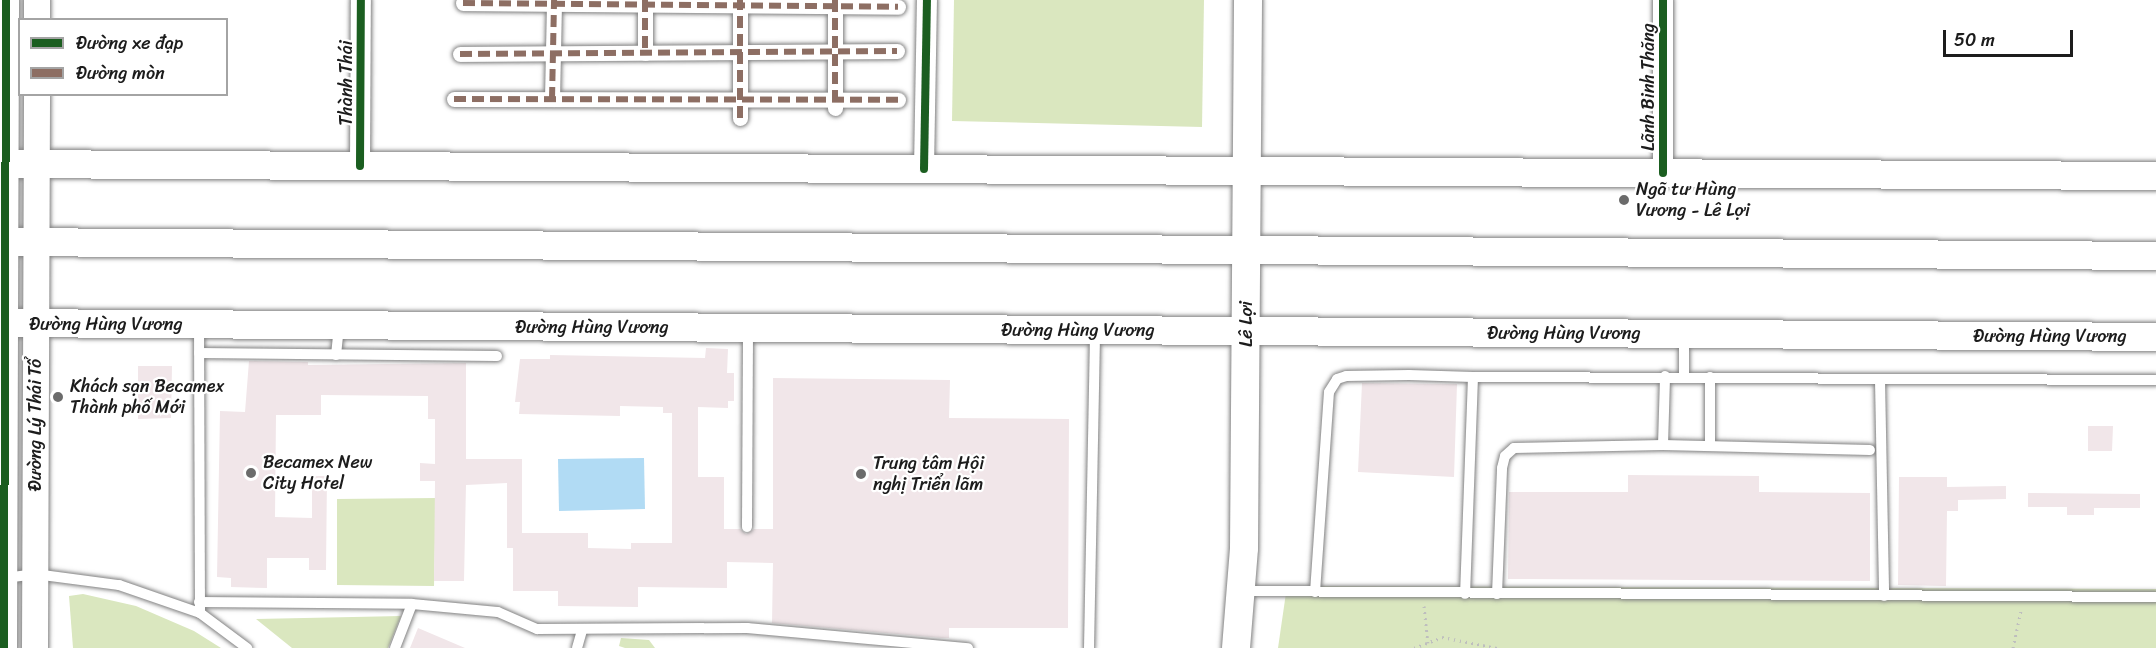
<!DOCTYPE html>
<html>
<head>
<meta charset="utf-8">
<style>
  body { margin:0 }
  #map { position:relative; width:2156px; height:648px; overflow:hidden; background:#fff; font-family:Sriracha,sans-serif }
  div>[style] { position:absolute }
  .green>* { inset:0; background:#dae7bf }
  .water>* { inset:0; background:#b1dbf4 }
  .building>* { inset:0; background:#f1e6e9 }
  .path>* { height:3px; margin-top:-1.5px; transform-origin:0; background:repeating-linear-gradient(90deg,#bebebe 0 1.5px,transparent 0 6px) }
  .roads { filter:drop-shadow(0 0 2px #828282) drop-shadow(0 0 2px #828282) }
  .service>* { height:10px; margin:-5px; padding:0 5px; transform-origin:5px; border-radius:5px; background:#fff }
  .pedestrian>* { height:15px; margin:-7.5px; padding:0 7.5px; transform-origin:7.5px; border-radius:7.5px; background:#fff }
  .minor>* { height:20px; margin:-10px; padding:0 10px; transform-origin:10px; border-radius:10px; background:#fff }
  .tertiary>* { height:26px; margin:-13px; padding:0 13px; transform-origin:13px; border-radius:13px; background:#fff }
  .secondary>* { height:28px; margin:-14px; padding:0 14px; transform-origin:14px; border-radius:14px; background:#fff }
  .quiet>* { height:6px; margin-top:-3px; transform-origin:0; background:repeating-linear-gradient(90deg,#8d6e63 0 12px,transparent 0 18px) }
  .cycleway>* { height:8px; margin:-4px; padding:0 4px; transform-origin:4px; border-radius:4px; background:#1b5e20 }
  .dots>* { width:16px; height:16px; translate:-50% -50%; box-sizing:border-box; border:3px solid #fff; border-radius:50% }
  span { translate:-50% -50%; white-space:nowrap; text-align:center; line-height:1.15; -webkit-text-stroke:4.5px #fff; paint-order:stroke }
  .street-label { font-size:18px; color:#1c1c1c }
  .poi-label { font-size:18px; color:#1c1c1c }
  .left { translate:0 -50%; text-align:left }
  .legend { position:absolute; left:18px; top:18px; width:210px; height:78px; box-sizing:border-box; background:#fff; border:2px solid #a4a4a4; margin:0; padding:8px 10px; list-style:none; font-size:18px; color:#1c1c1c }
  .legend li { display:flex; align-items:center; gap:12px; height:30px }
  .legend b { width:30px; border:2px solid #a4a4a4 }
  .scale { position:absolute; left:1943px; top:30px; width:130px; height:27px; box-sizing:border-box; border:3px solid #1c1c1c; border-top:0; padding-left:8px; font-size:18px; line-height:21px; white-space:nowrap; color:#1c1c1c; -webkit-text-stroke:4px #fff; paint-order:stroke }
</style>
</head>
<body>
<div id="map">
  <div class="green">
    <div style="clip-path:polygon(954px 0,1204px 0,1202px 127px,952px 121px)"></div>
    <div style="clip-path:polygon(436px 498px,434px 586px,337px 585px,337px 499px)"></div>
    <div style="clip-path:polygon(1287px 586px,2156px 589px,2156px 648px,1278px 648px)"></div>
    <div style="clip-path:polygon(83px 594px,136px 606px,194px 631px,221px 648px,73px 648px,69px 596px)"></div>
    <div style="clip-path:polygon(401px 616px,388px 648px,292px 648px,256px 619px)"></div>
    <div style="clip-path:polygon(621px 638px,649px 640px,655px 648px,625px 648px,619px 646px)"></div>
  </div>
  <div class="water">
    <div style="clip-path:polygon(644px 458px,645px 509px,559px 511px,558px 459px)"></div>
  </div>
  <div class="building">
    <div style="clip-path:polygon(706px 348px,728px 349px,727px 373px,734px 373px,734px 401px,728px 401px,728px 408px,698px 407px,698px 477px,724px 477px,724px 529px,740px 529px,746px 534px,754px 529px,773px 529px,773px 378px,950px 380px,949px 418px,1069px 419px,1068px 628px,949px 628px,949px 638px,942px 638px,772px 623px,773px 563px,727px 562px,727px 588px,638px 587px,638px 607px,558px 606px,558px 591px,513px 591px,513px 548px,507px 548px,507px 483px,466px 485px,464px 581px,434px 581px,435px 481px,420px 481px,420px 463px,435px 464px,435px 419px,428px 419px,428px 396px,321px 395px,321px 415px,276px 415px,275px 517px,312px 518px,312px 476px,327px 476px,326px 570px,309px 570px,309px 558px,267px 558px,267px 588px,231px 587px,231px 578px,217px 577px,220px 411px,245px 412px,249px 361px,308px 362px,308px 365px,466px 363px,466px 459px,522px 459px,522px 533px,588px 533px,588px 548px,631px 549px,631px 543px,672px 543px,672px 413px,663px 413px,663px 407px,620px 406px,620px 416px,519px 414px,520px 402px,515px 402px,520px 359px,550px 359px,550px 355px,705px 358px)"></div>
    <div style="clip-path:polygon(138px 366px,172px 366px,171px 418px,138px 419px)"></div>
    <div style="clip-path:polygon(1362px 383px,1457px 384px,1454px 477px,1358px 472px)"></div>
    <div style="clip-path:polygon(2088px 426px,2113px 426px,2112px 451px,2088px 451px)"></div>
    <div style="clip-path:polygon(1628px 475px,1759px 476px,1759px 492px,1870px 493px,1870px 581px,1508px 579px,1509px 492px,1628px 492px)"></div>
    <div style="clip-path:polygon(1899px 477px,1947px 477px,1947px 487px,2006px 486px,2006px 499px,1958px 500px,1958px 511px,1947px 511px,1946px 586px,1898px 585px)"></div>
    <div style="clip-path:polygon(2028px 493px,2140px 494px,2140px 508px,2094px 508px,2094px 515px,2067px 515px,2067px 507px,2028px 507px)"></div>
    <div style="clip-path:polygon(418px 628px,465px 648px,410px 648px)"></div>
  </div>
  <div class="path">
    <div style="left:1424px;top:606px;width:37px;rotate:84deg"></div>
    <div style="left:1414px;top:648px;width:30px;rotate:-21deg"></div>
    <div style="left:1442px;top:637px;width:56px;rotate:11.3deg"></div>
    <div style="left:2013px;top:648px;width:40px;rotate:-78deg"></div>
  </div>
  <div class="roads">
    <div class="service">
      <div style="left:199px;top:325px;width:288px;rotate:89.8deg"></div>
      <div style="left:1684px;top:335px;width:42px;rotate:90deg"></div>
      <div style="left:199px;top:353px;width:298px;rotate:0.6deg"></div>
      <div style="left:336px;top:355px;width:30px;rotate:-84deg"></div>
      <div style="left:1473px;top:377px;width:683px;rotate:0.25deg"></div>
      <div style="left:1880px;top:380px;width:216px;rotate:88.9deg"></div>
      <div style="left:1663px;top:445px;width:69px;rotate:-88.3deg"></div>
      <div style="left:1710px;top:446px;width:69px;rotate:-90deg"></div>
      <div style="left:747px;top:527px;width:197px;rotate:-89.7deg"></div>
      <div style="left:4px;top:578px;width:31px;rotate:-7deg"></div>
      <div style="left:35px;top:574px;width:85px;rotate:7.5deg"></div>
      <div style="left:119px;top:585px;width:86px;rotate:19.1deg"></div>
      <div style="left:200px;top:613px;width:59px;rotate:36.7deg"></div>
      <div style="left:1242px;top:591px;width:914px;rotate:0.38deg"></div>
      <div style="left:1315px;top:592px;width:200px;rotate:-86deg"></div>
      <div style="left:1329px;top:392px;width:15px;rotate:-58deg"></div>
      <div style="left:1337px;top:379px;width:9px;rotate:-18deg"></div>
      <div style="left:1346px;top:376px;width:63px;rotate:-0.9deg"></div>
      <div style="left:1409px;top:375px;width:64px;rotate:1.8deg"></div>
      <div style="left:1473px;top:377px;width:217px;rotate:92.1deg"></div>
      <div style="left:1497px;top:594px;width:126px;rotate:-87.7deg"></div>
      <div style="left:1502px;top:468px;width:12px;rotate:-76deg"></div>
      <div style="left:1505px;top:456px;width:12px;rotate:-42deg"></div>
      <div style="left:1514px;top:448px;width:149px;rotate:-1.2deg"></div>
      <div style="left:1663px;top:445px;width:207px;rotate:1.4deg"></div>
      <div style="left:199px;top:602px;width:213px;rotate:0.5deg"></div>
      <div style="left:412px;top:604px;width:86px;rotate:5.3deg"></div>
      <div style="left:498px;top:612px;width:43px;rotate:23.6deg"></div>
      <div style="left:537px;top:629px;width:210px;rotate:-0.3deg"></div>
      <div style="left:747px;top:628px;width:222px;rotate:5.2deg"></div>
      <div style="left:395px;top:648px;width:47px;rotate:-68.9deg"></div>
      <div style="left:577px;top:648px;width:19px;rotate:-74deg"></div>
      <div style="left:1089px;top:648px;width:318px;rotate:-88.9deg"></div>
    </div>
    <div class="pedestrian">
      <div style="left:645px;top:0;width:53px;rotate:90deg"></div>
      <div style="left:835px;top:0;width:108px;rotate:90deg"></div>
      <div style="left:463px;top:3px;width:435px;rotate:0.5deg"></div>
      <div style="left:460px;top:54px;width:437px;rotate:-0.4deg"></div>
      <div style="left:454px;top:99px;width:444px;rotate:0.1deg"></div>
      <div style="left:552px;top:99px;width:99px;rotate:-88.8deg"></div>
      <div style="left:740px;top:118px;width:118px;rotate:-90deg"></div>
    </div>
    <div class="minor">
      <div style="left:1663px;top:0;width:173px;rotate:90deg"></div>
      <div style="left:360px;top:166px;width:166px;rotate:-89.7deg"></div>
      <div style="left:924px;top:169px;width:169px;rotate:-89deg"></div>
    </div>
    <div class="tertiary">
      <div style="left:37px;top:0;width:20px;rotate:90deg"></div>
      <div style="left:4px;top:648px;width:648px;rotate:-89.82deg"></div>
      <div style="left:35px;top:648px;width:554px;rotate:-89.79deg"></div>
    </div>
    <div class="secondary">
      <div style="left:0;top:164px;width:2156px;rotate:0.32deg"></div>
      <div style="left:0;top:242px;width:2156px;rotate:0.37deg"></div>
      <div style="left:0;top:323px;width:2156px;rotate:0.37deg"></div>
      <div style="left:1236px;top:648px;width:100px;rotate:-85.4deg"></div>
      <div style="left:1244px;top:548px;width:548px;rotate:-89.58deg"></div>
    </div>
  </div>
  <div class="quiet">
    <div style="left:645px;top:0;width:53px;rotate:90deg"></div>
    <div style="left:835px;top:0;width:108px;rotate:90deg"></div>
    <div style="left:463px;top:3px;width:435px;rotate:0.5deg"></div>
    <div style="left:460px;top:54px;width:437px;rotate:-0.4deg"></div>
    <div style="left:454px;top:99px;width:444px;rotate:0.1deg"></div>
    <div style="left:552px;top:99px;width:99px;rotate:-88.8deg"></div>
    <div style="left:740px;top:118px;width:118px;rotate:-90deg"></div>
  </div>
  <div class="cycleway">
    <div style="left:1663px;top:0;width:173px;rotate:90deg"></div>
    <div style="left:360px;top:166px;width:166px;rotate:-89.7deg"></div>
    <div style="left:924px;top:169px;width:169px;rotate:-89deg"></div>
    <div style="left:4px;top:648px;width:648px;rotate:-89.82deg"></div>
  </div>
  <div class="dots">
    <div style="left:1624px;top:200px;background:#6b6b6b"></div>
    <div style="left:58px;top:397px;background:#6b6b6b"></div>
    <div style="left:251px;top:473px;background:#6b6b6b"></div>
    <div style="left:861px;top:474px;background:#6b6b6b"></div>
  </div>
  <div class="street-label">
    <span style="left:346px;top:83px;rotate:-90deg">Thành Thái</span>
    <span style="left:1648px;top:87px;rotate:-90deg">Lãnh Binh Thăng</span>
    <span style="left:106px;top:324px">Đường Hùng Vương</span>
    <span style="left:1246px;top:324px;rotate:-90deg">Lê Lợi</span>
    <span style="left:592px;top:327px">Đường Hùng Vương</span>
    <span style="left:1078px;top:330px">Đường Hùng Vương</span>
    <span style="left:1564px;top:333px">Đường Hùng Vương</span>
    <span style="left:2050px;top:336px">Đường Hùng Vương</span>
    <span style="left:35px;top:425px;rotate:-90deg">Đường Lý Thái Tổ</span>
  </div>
  <div class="poi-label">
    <span class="left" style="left:1636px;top:200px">Ngã tư Hùng<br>Vương - Lê Lợi</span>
    <span class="left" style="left:70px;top:397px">Khách sạn Becamex<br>Thành phố Mới</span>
    <span class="left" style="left:263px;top:473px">Becamex New<br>City Hotel</span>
    <span class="left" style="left:873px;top:474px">Trung tâm Hội<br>nghị Triển lãm</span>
  </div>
  <ul class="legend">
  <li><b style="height:8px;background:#1b5e20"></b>Đường xe đạp</li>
  <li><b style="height:8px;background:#8d6e63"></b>Đường mòn</li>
  </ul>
  <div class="scale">50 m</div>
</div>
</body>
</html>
